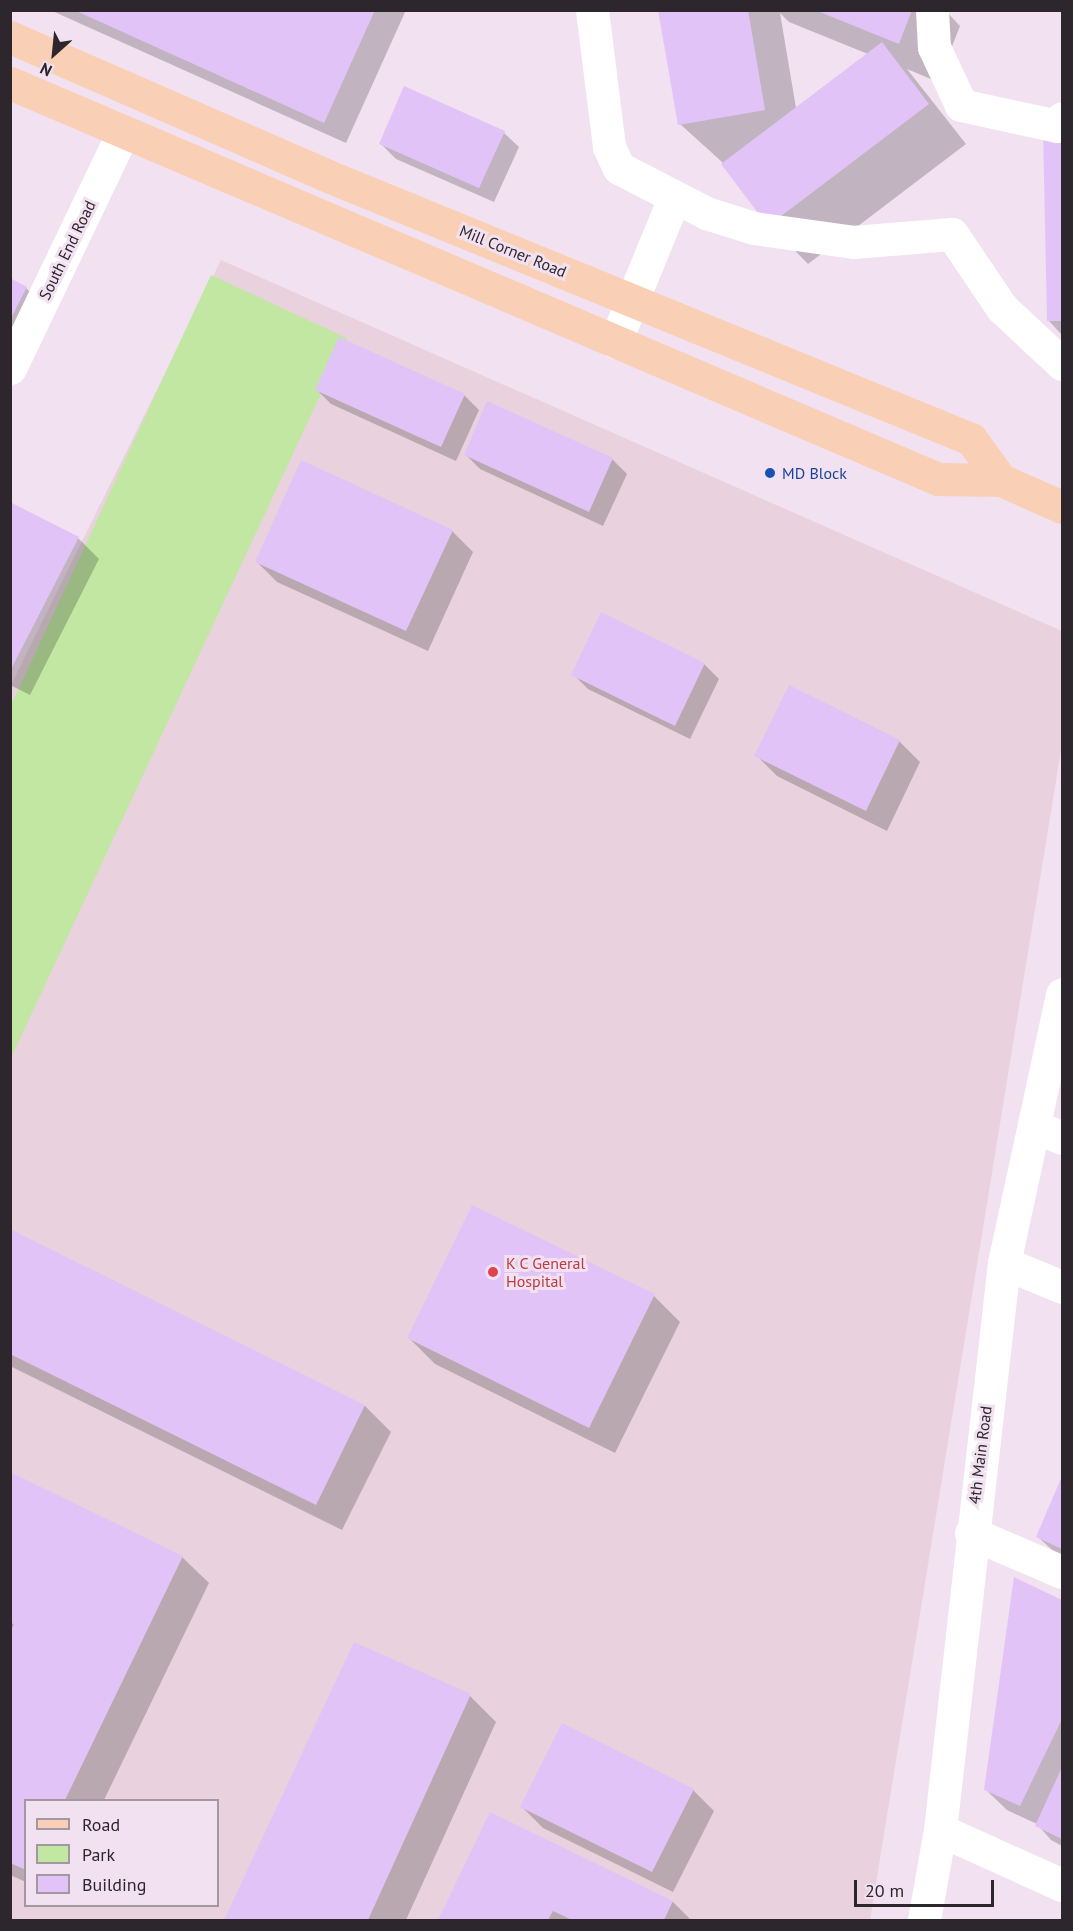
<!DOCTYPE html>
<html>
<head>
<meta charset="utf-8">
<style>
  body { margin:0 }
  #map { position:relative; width:1073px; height:1931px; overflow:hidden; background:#f2e1f0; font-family:"PT Sans",sans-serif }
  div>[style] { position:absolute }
  .medical>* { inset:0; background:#e9d2dd }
  .green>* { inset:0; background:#c1e7a3 }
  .shadow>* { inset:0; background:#0003 }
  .building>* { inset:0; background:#e2c3f7 }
  .minor>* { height:33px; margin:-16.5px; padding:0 16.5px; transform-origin:16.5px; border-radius:16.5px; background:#fff }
  .major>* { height:33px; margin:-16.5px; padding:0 16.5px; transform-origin:16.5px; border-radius:16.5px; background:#f9d0b6 }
  .dots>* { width:16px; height:16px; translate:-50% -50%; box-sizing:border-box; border:3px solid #f2e1f0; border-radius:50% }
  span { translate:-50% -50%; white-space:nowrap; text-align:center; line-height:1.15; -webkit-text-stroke:6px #f2e1f0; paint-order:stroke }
  .street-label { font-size:16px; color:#2d272d }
  .transit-label { font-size:16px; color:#164399 }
  .left { translate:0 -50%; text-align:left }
  .health-label { font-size:16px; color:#be3a42 }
  .frame { position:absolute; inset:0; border:12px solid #2d272d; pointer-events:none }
  .legend { position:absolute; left:24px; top:1799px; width:195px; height:108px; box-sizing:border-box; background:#f2e1f0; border:2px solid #a397a2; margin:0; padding:8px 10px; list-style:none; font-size:18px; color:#2d272d }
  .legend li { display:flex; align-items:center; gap:12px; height:30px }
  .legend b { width:30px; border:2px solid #a397a2 }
  .north { position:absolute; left:24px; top:24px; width:60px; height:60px; -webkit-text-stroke:4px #f2e1f0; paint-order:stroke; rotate:207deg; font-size:16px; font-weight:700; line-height:24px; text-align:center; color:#2d272d }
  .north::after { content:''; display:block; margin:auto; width:21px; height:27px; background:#2d272d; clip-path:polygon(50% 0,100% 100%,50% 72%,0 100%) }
  .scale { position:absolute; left:854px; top:1880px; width:140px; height:27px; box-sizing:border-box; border:3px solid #2d272d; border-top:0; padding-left:8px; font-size:18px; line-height:21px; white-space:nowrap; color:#2d272d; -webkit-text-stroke:4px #f2e1f0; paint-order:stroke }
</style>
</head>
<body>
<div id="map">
  <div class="medical">
    <div style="clip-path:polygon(evenodd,221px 260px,1062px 631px,1062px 744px,870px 1920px,11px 1920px,10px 687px,221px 260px,26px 1800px,218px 1800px,218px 1906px,26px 1906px,26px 1800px)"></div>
  </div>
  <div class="green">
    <div style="clip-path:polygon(211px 275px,347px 338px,11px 1058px,11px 705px)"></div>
  </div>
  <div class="shadow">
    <div style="clip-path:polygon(50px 10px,406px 10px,346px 143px)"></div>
    <div style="clip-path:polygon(evenodd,660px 10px,945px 10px,960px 26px,938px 82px,907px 69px,966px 144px,808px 264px,770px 225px,722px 162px,680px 124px,660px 10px,780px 13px,789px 22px,868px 54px,796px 108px,780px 13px)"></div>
    <div style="clip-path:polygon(405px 88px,504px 133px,519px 147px,494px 202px,396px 159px,381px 144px)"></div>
    <div style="clip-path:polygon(1062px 130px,1062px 335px,1048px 320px)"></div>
    <div style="clip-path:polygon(10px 280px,26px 288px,47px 309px,10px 383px)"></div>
    <div style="clip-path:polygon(317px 390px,464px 395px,479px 410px,456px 461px,331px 404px)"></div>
    <div style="clip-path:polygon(488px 403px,613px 460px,627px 474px,603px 526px,480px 469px,465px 454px)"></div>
    <div style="clip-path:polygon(10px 504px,78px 538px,99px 559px,30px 695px,10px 685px)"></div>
    <div style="clip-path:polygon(452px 531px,473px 552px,428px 651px,277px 582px,256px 561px)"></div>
    <div style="clip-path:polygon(704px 664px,719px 679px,690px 739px,588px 689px,573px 674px)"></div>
    <div style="clip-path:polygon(899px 741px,920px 762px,887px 831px,777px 776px,756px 755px)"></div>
    <div style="clip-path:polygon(10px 1231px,365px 1406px,391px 1432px,342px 1530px,10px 1366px)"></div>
    <div style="clip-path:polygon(654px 1296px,680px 1322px,615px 1453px,435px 1364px,409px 1338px)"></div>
    <div style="clip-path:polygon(10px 1474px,182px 1557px,209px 1583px,104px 1800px,26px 1800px,26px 1882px,10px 1875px)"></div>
    <div style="clip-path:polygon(1062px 1480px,1062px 1559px,1038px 1537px)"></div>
    <div style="clip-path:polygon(1015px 1579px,1062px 1602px,1062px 1846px,1051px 1840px,1037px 1824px,1007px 1810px,985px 1789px)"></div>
    <div style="clip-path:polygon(355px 1644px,470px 1696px,496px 1722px,406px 1920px,226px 1920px)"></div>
    <div style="clip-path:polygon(693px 1790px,714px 1811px,673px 1892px,543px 1828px,522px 1807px)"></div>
    <div style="clip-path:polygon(491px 1814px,673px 1902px,691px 1920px,440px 1920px)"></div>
  </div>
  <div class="building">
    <div style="clip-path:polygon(74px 10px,375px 10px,324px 123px)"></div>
    <div style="clip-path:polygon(658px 10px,748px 10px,765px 110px,678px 125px)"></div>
    <div style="clip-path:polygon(815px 10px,912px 10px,899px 44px)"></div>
    <div style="clip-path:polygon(882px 42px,929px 104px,768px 226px,721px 164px)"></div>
    <div style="clip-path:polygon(404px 86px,505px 131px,479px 188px,379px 144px)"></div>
    <div style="clip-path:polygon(1043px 129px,1062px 129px,1062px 321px,1047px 321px)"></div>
    <div style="clip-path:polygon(10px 278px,27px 287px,10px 320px)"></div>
    <div style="clip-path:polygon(339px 337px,465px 394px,441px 447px,315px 390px)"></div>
    <div style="clip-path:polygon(487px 401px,613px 458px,589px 512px,464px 455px)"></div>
    <div style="clip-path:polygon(301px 460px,453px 530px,406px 631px,255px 562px)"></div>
    <div style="clip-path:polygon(10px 502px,79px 537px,10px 671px)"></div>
    <div style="clip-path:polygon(601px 612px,705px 663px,675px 726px,571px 675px)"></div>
    <div style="clip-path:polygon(789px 685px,900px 740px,866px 811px,754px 756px)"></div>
    <div style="clip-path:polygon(472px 1205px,655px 1294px,589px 1428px,407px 1338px)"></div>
    <div style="clip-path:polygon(10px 1229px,365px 1405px,316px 1505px,10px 1354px)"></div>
    <div style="clip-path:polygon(10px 1472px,183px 1556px,65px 1800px,26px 1800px,26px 1870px,10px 1863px,10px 1632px,14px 1624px,10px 1623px)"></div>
    <div style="clip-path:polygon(1062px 1476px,1062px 1549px,1036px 1537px)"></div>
    <div style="clip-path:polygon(1014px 1577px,1062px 1600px,1062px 1719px,1020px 1806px,984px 1790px)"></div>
    <div style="clip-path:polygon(354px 1642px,471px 1694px,368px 1920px,224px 1920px)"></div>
    <div style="clip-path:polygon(562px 1723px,694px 1789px,652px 1872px,520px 1807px)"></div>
    <div style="clip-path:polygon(1062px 1767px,1062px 1839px,1035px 1826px)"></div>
    <div style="clip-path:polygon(490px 1812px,673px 1901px,664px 1920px,572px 1920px,553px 1911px,548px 1920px,438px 1920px)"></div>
  </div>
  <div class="minor">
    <div style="left:592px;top:10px;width:138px;rotate:82.9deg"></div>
    <div style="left:609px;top:147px;width:23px;rotate:65deg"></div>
    <div style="left:619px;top:168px;width:98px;rotate:27.3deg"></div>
    <div style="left:706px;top:213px;width:50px;rotate:17.4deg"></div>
    <div style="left:754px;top:228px;width:100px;rotate:8deg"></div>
    <div style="left:853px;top:242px;width:99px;rotate:-4.6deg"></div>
    <div style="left:952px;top:234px;width:89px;rotate:56deg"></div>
    <div style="left:1002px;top:308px;width:82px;rotate:43deg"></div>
    <div style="left:932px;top:10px;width:37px;rotate:87deg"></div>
    <div style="left:934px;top:47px;width:64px;rotate:65deg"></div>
    <div style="left:961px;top:105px;width:98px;rotate:12.3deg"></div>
    <div style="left:1057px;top:126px;width:9px;rotate:-58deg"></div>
    <div style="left:615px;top:342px;width:156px;rotate:-67.7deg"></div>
    <div style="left:10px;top:368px;width:262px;rotate:-64.4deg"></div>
    <div style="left:1034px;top:1126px;width:30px;rotate:23deg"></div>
    <div style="left:1004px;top:1263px;width:63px;rotate:22.5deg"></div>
    <div style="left:971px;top:1533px;width:99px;rotate:23.2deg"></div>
    <div style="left:940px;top:1830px;width:134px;rotate:24.3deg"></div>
    <div style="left:924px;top:1920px;width:91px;rotate:-79.9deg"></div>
    <div style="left:940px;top:1830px;width:571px;rotate:-83.56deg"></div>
    <div style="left:1004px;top:1263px;width:275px;rotate:-77.8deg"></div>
  </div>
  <div class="major">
    <div style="left:10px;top:37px;width:347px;rotate:23.6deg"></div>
    <div style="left:328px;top:176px;width:695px;rotate:22.25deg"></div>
    <div style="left:971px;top:439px;width:51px;rotate:53.8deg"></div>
    <div style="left:10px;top:83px;width:1009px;rotate:23.11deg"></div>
    <div style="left:938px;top:479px;width:63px;rotate:0.9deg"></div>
    <div style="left:1001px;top:480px;width:67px;rotate:23.9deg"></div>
  </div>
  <div class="dots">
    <div style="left:770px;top:473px;background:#1a4fb4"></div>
    <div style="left:493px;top:1272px;background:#e0444e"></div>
  </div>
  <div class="street-label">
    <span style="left:67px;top:250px;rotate:-64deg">South End Road</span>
    <span style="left:513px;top:251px;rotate:22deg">Mill Corner Road</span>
    <span style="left:980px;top:1455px;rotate:-83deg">4th Main Road</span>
  </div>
  <div class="transit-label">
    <span class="left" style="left:782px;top:473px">MD Block</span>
  </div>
  <div class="health-label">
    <span class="left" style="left:506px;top:1272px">K C General<br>Hospital</span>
  </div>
  <div class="frame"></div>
  <ul class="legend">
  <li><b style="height:8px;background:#f9d0b6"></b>Road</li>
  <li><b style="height:16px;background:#c1e7a3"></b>Park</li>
  <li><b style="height:16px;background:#e2c3f7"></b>Building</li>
  </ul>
  <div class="north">N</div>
  <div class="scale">20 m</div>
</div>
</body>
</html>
